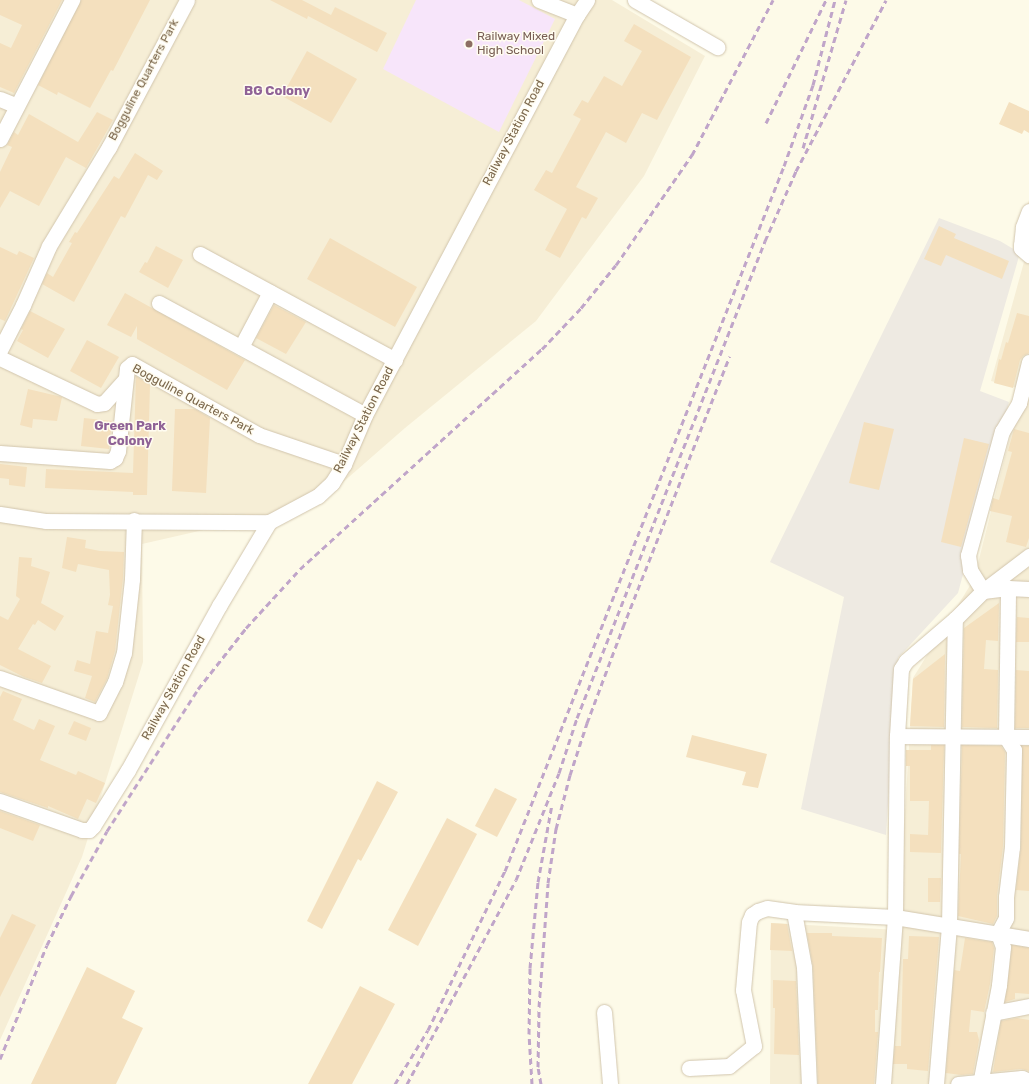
<!DOCTYPE html>
<html>
<head>
<meta charset="utf-8">
<style>
  body { margin:0 }
  #map { position:relative; width:1029px; height:1084px; overflow:hidden; background:#fdfae8; font-family:Rubik,sans-serif }
  div>[style] { position:absolute }
  .residential>* { inset:0; background:#f6eed6 }
  .industrial>* { inset:0; background:#eeeae2 }
  .education>* { inset:0; background:#f7e5fa }
  .building>* { inset:0; background:#f4e0be }
  .roads { filter:drop-shadow(0 0 1px #d1c5ad) drop-shadow(0 0 1px #d1c5ad) }
  .minor>* { height:15px; margin:-7.5px; padding:0 7.5px; transform-origin:7.5px; border-radius:7.5px; background:#fff }
  .rail>* { height:3px; margin-top:-1.5px; transform-origin:0; background:repeating-linear-gradient(90deg,#c0a5c9 0 6px,transparent 0 10px) }
  .dots>* { width:11px; height:11px; translate:-50% -50%; box-sizing:border-box; border:2px solid #fffcf0; border-radius:50% }
  span { translate:-50% -50%; white-space:nowrap; text-align:center; line-height:1.15; -webkit-text-stroke:3px #fffcf0; paint-order:stroke }
  .education-label { font-size:12px; color:#785e54 }
  .left { translate:0 -50%; text-align:left }
  .street-label { font-size:12px; color:#7a664a }
  .neighbourhood-label { font-size:13px; color:#8f6296; font-weight:700 }
</style>
</head>
<body>
<div id="map">
  <div class="residential">
    <div style="clip-path:polygon(0 0,612px 0,705px 56px,644px 176px,536px 321px,405px 428px,318px 504px,142px 544px,143px 662px,82px 857px,0 1040px)"></div>
    <div style="clip-path:polygon(1029px 200px,1029px 1084px,770px 1084px,771px 923px,898px 930px,913px 678px,974px 579px,1022px 389px,991px 381px,1024px 262px,1023px 214px)"></div>
  </div>
  <div class="industrial">
    <div style="clip-path:polygon(939px 218px,1000px 241px,1020px 253px,980px 391px,1009px 402px,958px 593px,898px 658px,886px 835px,801px 809px,844px 597px,770px 562px)"></div>
  </div>
  <div class="education">
    <div style="clip-path:polygon(416px 0,519px 0,555px 19px,499px 132px,383px 69px)"></div>
  </div>
  <div class="building">
    <div style="clip-path:polygon(0 0,62px 0,14px 93px,0 87px,0 43px,11px 48px,22px 25px,0 15px)"></div>
    <div style="clip-path:polygon(81px 0,150px 0,113px 71px,111px 70px,90px 108px,58px 92px,57px 95px,38px 85px)"></div>
    <div style="clip-path:polygon(270px 0,302px 0,331px 15px,335px 7px,387px 33px,377px 52px,308px 16px,307px 19px)"></div>
    <div style="clip-path:polygon(634px 24px,691px 57px,657px 120px,642px 113px,626px 143px,606px 132px,576px 187px,598px 198px,586px 219px,582px 217px,560px 258px,545px 250px,567px 209px,534px 190px,546px 170px,552px 173px,581px 119px,573px 115px,582px 100px,588px 103px,604px 76px,622px 86px,642px 51px,624px 41px)"></div>
    <div style="clip-path:polygon(307px 51px,357px 79px,331px 123px,282px 96px)"></div>
    <div style="clip-path:polygon(1009px 102px,1029px 111px,1029px 133px,1024px 130px,1022px 134px,999px 124px)"></div>
    <div style="clip-path:polygon(97px 112px,113px 120px,86px 168px,66px 157px,39px 206px,10px 191px,0 208px,0 172px,12px 147px,7px 145px,14px 132px,18px 135px,29px 114px,78px 142px)"></div>
    <div style="clip-path:polygon(135px 153px,163px 171px,157px 180px,148px 175px,125px 218px,121px 216px,74px 302px,42px 284px,47px 273px,53px 277px,72px 243px,69px 242px,75px 232px,77px 233px,114px 176px,119px 179px)"></div>
    <div style="clip-path:polygon(939px 226px,956px 234px,954px 238px,1009px 261px,1002px 279px,946px 255px,941px 266px,924px 259px)"></div>
    <div style="clip-path:polygon(330px 238px,417px 287px,395px 327px,307px 279px)"></div>
    <div style="clip-path:polygon(156px 246px,183px 260px,168px 288px,139px 272px,145px 262px,147px 263px)"></div>
    <div style="clip-path:polygon(0 247px,17px 255px,19px 251px,34px 258px,5px 321px,0 319px)"></div>
    <div style="clip-path:polygon(125px 293px,245px 360px,227px 390px,137px 339px,137px 326px,131px 337px,107px 325px)"></div>
    <div style="clip-path:polygon(274px 305px,306px 322px,286px 354px,256px 338px)"></div>
    <div style="clip-path:polygon(30px 311px,65px 329px,48px 358px,17px 341px,23px 330px,21px 329px)"></div>
    <div style="clip-path:polygon(1017px 313px,1029px 316px,1029px 353px,1023px 356px,1020px 360px,1013px 388px,994px 383px,999px 359px,1001px 360px,1006px 342px,1008px 343px)"></div>
    <div style="clip-path:polygon(87px 340px,119px 357px,101px 388px,70px 371px)"></div>
    <div style="clip-path:polygon(136px 376px,150px 385px,147px 495px,133px 495px,133px 492px,45px 488px,46px 469px,133px 473px)"></div>
    <div style="clip-path:polygon(28px 389px,62px 397px,57px 421px,33px 419px,32px 428px,20px 425px)"></div>
    <div style="clip-path:polygon(175px 409px,195px 409px,210px 418px,206px 493px,172px 491px)"></div>
    <div style="clip-path:polygon(84px 418px,112px 421px,109px 449px,81px 446px)"></div>
    <div style="clip-path:polygon(864px 422px,894px 429px,879px 490px,849px 483px)"></div>
    <div style="clip-path:polygon(1014px 429px,1029px 433px,1029px 538px,1026px 547px,1006px 542px,1012px 516px,990px 511px,993px 498px,999px 500px,1012px 452px,1008px 451px)"></div>
    <div style="clip-path:polygon(964px 438px,989px 444px,961px 547px,941px 542px)"></div>
    <div style="clip-path:polygon(0 464px,27px 467px,25px 487px,9px 485px,9px 479px,0 478px)"></div>
    <div style="clip-path:polygon(67px 537px,86px 540px,85px 548px,100px 551px,124px 552px,123px 578px,115px 651px,107px 679px,95px 702px,85px 698px,92px 676px,74px 671px,77px 660px,90px 664px,96px 631px,108px 633px,113px 606px,108px 605px,110px 595px,109px 570px,78px 564px,76px 572px,62px 568px)"></div>
    <div style="clip-path:polygon(19px 557px,32px 558px,31px 566px,50px 572px,41px 603px,64px 616px,55px 631px,38px 620px,35px 625px,33px 624px,18px 649px,51px 666px,42px 683px,24px 677px,0 665px,0 616px,8px 620px,20px 599px,16px 596px)"></div>
    <div style="clip-path:polygon(999px 603px,998px 641px,986px 640px,984px 669px,998px 670px,997px 728px,962px 727px,964px 628px)"></div>
    <div style="clip-path:polygon(1017px 617px,1029px 618px,1029px 642px,1016px 642px)"></div>
    <div style="clip-path:polygon(945px 654px,944px 727px,910px 726px,913px 679px)"></div>
    <div style="clip-path:polygon(1016px 670px,1029px 671px,1029px 728px,1015px 728px)"></div>
    <div style="clip-path:polygon(3px 691px,22px 699px,13px 720px,34px 730px,39px 719px,55px 726px,40px 760px,76px 775px,78px 771px,105px 783px,96px 803px,87px 799px,78px 819px,48px 806px,48px 808px,0 792px,0 697px)"></div>
    <div style="clip-path:polygon(74px 721px,91px 728px,86px 741px,68px 734px)"></div>
    <div style="clip-path:polygon(692px 735px,767px 754px,758px 788px,742px 785px,746px 772px,686px 757px)"></div>
    <div style="clip-path:polygon(931px 745px,944px 745px,941px 853px,910px 852px,910px 834px,928px 835px,929px 801px,910px 801px,910px 766px,906px 766px,906px 750px,931px 750px)"></div>
    <div style="clip-path:polygon(962px 745px,1001px 746px,1005px 752px,1003px 846px,997px 896px,997px 916px,993px 924px,958px 916px,961px 854px,959px 854px)"></div>
    <div style="clip-path:polygon(1022px 746px,1029px 746px,1029px 891px,1016px 890px,1021px 847px)"></div>
    <div style="clip-path:polygon(377px 781px,398px 792px,361px 861px,358px 859px,322px 929px,307px 921px)"></div>
    <div style="clip-path:polygon(495px 788px,517px 799px,497px 837px,475px 826px)"></div>
    <div style="clip-path:polygon(0 811px,40px 825px,33px 841px,0 828px)"></div>
    <div style="clip-path:polygon(447px 818px,477px 834px,418px 946px,388px 930px)"></div>
    <div style="clip-path:polygon(928px 878px,941px 878px,940px 902px,928px 902px)"></div>
    <div style="clip-path:polygon(12px 914px,36px 925px,0 997px,0 938px)"></div>
    <div style="clip-path:polygon(771px 923px,787px 924px,792px 951px,770px 950px)"></div>
    <div style="clip-path:polygon(807px 933px,832px 933px,832px 936px,882px 938px,880px 972px,879px 972px,878px 1010px,875px 1010px,875px 1032px,878px 1032px,874px 1084px,818px 1084px,813px 967px)"></div>
    <div style="clip-path:polygon(909px 936px,939px 937px,928px 1071px,907px 1069px,907px 1064px,893px 1064px,895px 1046px,901px 1046px,903px 959px,908px 959px)"></div>
    <div style="clip-path:polygon(965px 938px,992px 942px,994px 948px,990px 984px,984px 1012px,971px 1010px,969px 1032px,977px 1032px,979px 1040px,973px 1074px,961px 1075px,946px 1073px,954px 970px,960px 971px)"></div>
    <div style="clip-path:polygon(1012px 945px,1029px 948px,1029px 994px,1015px 993px,1015px 999px,1005px 1002px)"></div>
    <div style="clip-path:polygon(87px 967px,135px 991px,122px 1018px,143px 1028px,116px 1084px,31px 1084px)"></div>
    <div style="clip-path:polygon(773px 980px,796px 981px,799px 1055px,774px 1054px,775px 1008px,773px 1008px)"></div>
    <div style="clip-path:polygon(360px 986px,395px 1004px,352px 1084px,308px 1084px)"></div>
    <div style="clip-path:polygon(1017px 1018px,1029px 1020px,1029px 1071px,1021px 1069px,993px 1072px,1001px 1021px)"></div>
  </div>
  <div class="roads">
    <div class="minor">
      <div style="left:539px;top:0;width:41px;rotate:21.5deg"></div>
      <div style="left:635px;top:0;width:95px;rotate:29.8deg"></div>
      <div style="left:0;top:99px;width:18px;rotate:22deg"></div>
      <div style="left:0;top:139px;width:157px;rotate:-62.6deg"></div>
      <div style="left:1029px;top:211px;width:17px;rotate:111deg"></div>
      <div style="left:1023px;top:227px;width:18px;rotate:96deg"></div>
      <div style="left:1021px;top:245px;width:3px;rotate:90deg"></div>
      <div style="left:1021px;top:248px;width:11px;rotate:41deg"></div>
      <div style="left:200px;top:254px;width:222px;rotate:28.5deg"></div>
      <div style="left:159px;top:303px;width:234px;rotate:28.5deg"></div>
      <div style="left:241px;top:347px;width:62px;rotate:-62.2deg"></div>
      <div style="left:0;top:350px;width:51px;rotate:-62.9deg"></div>
      <div style="left:23px;top:305px;width:64px;rotate:-66.2deg"></div>
      <div style="left:49px;top:246px;width:116px;rotate:-58.8deg"></div>
      <div style="left:109px;top:147px;width:166px;rotate:-62deg"></div>
      <div style="left:0;top:358px;width:107px;rotate:25.4deg"></div>
      <div style="left:97px;top:404px;width:7px;rotate:-8deg"></div>
      <div style="left:104px;top:403px;width:31px;rotate:-48deg"></div>
      <div style="left:1029px;top:362px;width:42px;rotate:103.7deg"></div>
      <div style="left:1019px;top:403px;width:33px;rotate:121deg"></div>
      <div style="left:1002px;top:431px;width:129px;rotate:105.3deg"></div>
      <div style="left:968px;top:555px;width:15px;rotate:82deg"></div>
      <div style="left:970px;top:570px;width:25px;rotate:58deg"></div>
      <div style="left:983px;top:591px;width:25px;rotate:-7deg"></div>
      <div style="left:1008px;top:588px;width:21px;rotate:3deg"></div>
      <div style="left:0;top:453px;width:110px;rotate:4.2deg"></div>
      <div style="left:110px;top:461px;width:6px;rotate:-31deg"></div>
      <div style="left:115px;top:458px;width:8px;rotate:-67deg"></div>
      <div style="left:118px;top:451px;width:83px;rotate:-83.8deg"></div>
      <div style="left:127px;top:368px;width:6px;rotate:-39deg"></div>
      <div style="left:132px;top:364px;width:145px;rotate:29.2deg"></div>
      <div style="left:259px;top:435px;width:90px;rotate:18.8deg"></div>
      <div style="left:0;top:514px;width:47px;rotate:8.7deg"></div>
      <div style="left:46px;top:521px;width:223px;rotate:0.3deg"></div>
      <div style="left:0;top:678px;width:105px;rotate:19.5deg"></div>
      <div style="left:99px;top:713px;width:35px;rotate:-63deg"></div>
      <div style="left:115px;top:682px;width:30px;rotate:-73deg"></div>
      <div style="left:124px;top:653px;width:74px;rotate:-83.8deg"></div>
      <div style="left:132px;top:579px;width:59px;rotate:-88.1deg"></div>
      <div style="left:897px;top:736px;width:132px;rotate:0.4deg"></div>
      <div style="left:0;top:801px;width:87px;rotate:19.5deg"></div>
      <div style="left:82px;top:830px;width:7px"></div>
      <div style="left:89px;top:830px;width:6px;rotate:-45deg"></div>
      <div style="left:93px;top:826px;width:66px;rotate:-58deg"></div>
      <div style="left:128px;top:770px;width:188px;rotate:-61deg"></div>
      <div style="left:219px;top:606px;width:98px;rotate:-59.2deg"></div>
      <div style="left:269px;top:522px;width:55px;rotate:-28deg"></div>
      <div style="left:318px;top:496px;width:19px;rotate:-43deg"></div>
      <div style="left:332px;top:483px;width:22px;rotate:-58deg"></div>
      <div style="left:344px;top:464px;width:53px;rotate:-66.8deg"></div>
      <div style="left:365px;top:415px;width:453px;rotate:-62.1deg"></div>
      <div style="left:577px;top:15px;width:18px;rotate:-56deg"></div>
      <div style="left:794px;top:912px;width:56px;rotate:79.7deg"></div>
      <div style="left:804px;top:967px;width:117px;rotate:87.6deg"></div>
      <div style="left:604px;top:1012px;width:72px;rotate:85.2deg"></div>
      <div style="left:993px;top:1013px;width:37px;rotate:-11deg"></div>
      <div style="left:689px;top:1068px;width:40px;rotate:-2.9deg"></div>
      <div style="left:729px;top:1066px;width:32px;rotate:-39deg"></div>
      <div style="left:754px;top:1046px;width:57px;rotate:-101.1deg"></div>
      <div style="left:743px;top:990px;width:68px;rotate:-85deg"></div>
      <div style="left:749px;top:922px;width:8px;rotate:-67deg"></div>
      <div style="left:752px;top:915px;width:7px;rotate:-34deg"></div>
      <div style="left:758px;top:911px;width:9px;rotate:-18deg"></div>
      <div style="left:767px;top:908px;width:27px;rotate:8deg"></div>
      <div style="left:794px;top:912px;width:101px;rotate:2.8deg"></div>
      <div style="left:895px;top:917px;width:136px;rotate:9.3deg"></div>
      <div style="left:883px;top:1084px;width:167px;rotate:-85.9deg"></div>
      <div style="left:895px;top:917px;width:181px;rotate:-89.4deg"></div>
      <div style="left:897px;top:736px;width:67px;rotate:-86.6deg"></div>
      <div style="left:901px;top:669px;width:9px;rotate:-58deg"></div>
      <div style="left:906px;top:661px;width:65px;rotate:-40.6deg"></div>
      <div style="left:955px;top:619px;width:40px;rotate:-45deg"></div>
      <div style="left:983px;top:591px;width:58px;rotate:-37.3deg"></div>
      <div style="left:936px;top:1084px;width:160px;rotate:-85.3deg"></div>
      <div style="left:949px;top:925px;width:306px;rotate:-88.9deg"></div>
      <div style="left:958px;top:1084px;width:64px;rotate:-5.4deg"></div>
      <div style="left:1022px;top:1078px;width:8px;rotate:23deg"></div>
      <div style="left:980px;top:1084px;width:101px;rotate:-79.1deg"></div>
      <div style="left:999px;top:985px;width:38px;rotate:-84deg"></div>
      <div style="left:1003px;top:947px;width:15px;rotate:-110deg"></div>
      <div style="left:998px;top:933px;width:17px;rotate:-62deg"></div>
      <div style="left:1006px;top:918px;width:21px;rotate:-90deg"></div>
      <div style="left:1006px;top:897px;width:50px;rotate:-83.2deg"></div>
      <div style="left:1012px;top:847px;width:97px;rotate:-88.8deg"></div>
      <div style="left:1014px;top:750px;width:15px;rotate:-122deg"></div>
      <div style="left:1006px;top:737px;width:149px;rotate:-89.2deg"></div>
    </div>
  </div>
  <div class="rail">
    <div style="left:766px;top:123px;width:137px;rotate:-64deg"></div>
    <div style="left:803px;top:148px;width:154px;rotate:-73.8deg"></div>
    <div style="left:0;top:1059px;width:123px;rotate:-67.6deg"></div>
    <div style="left:47px;top:945px;width:55px;rotate:-63.9deg"></div>
    <div style="left:71px;top:896px;width:74px;rotate:-61deg"></div>
    <div style="left:107px;top:831px;width:169px;rotate:-57.3deg"></div>
    <div style="left:198px;top:689px;width:78px;rotate:-51.8deg"></div>
    <div style="left:246px;top:628px;width:80px;rotate:-47.5deg"></div>
    <div style="left:300px;top:569px;width:327px;rotate:-42.3deg"></div>
    <div style="left:542px;top:349px;width:57px;rotate:-46.4deg"></div>
    <div style="left:581px;top:308px;width:55px;rotate:-50.9deg"></div>
    <div style="left:616px;top:265px;width:134px;rotate:-55.4deg"></div>
    <div style="left:692px;top:155px;width:175px;rotate:-62.4deg"></div>
    <div style="left:395px;top:1084px;width:63px;rotate:-58.6deg"></div>
    <div style="left:428px;top:1030px;width:177px;rotate:-64.2deg"></div>
    <div style="left:505px;top:871px;width:758px;rotate:-68.41deg"></div>
    <div style="left:784px;top:166px;width:86px;rotate:-70.3deg"></div>
    <div style="left:813px;top:85px;width:88px;rotate:-75.5deg"></div>
    <div style="left:407px;top:1084px;width:231px;rotate:-61.9deg"></div>
    <div style="left:516px;top:880px;width:115px;rotate:-68.1deg"></div>
    <div style="left:559px;top:773px;width:58px;rotate:-71.9deg"></div>
    <div style="left:577px;top:718px;width:513px;rotate:-68.49deg"></div>
    <div style="left:765px;top:241px;width:77px;rotate:-66.1deg"></div>
    <div style="left:796px;top:171px;width:193px;rotate:-62.2deg"></div>
    <div style="left:532px;top:1084px;width:50px;rotate:-93.4deg"></div>
    <div style="left:529px;top:1034px;width:66px;rotate:-89.1deg"></div>
    <div style="left:530px;top:968px;width:86px;rotate:-84.7deg"></div>
    <div style="left:538px;top:882px;width:79px;rotate:-79.8deg"></div>
    <div style="left:541px;top:1084px;width:17px;rotate:-100deg"></div>
    <div style="left:538px;top:1067px;width:60px;rotate:-89deg"></div>
    <div style="left:539px;top:1007px;width:124px;rotate:-85.8deg"></div>
    <div style="left:548px;top:883px;width:55px;rotate:-81.6deg"></div>
    <div style="left:556px;top:829px;width:56px;rotate:-75.5deg"></div>
    <div style="left:570px;top:775px;width:55px;rotate:-71.9deg"></div>
    <div style="left:587px;top:723px;width:103px;rotate:-69.4deg"></div>
    <div style="left:623px;top:627px;width:291px;rotate:-68.5deg"></div>
  </div>
  <div class="dots">
    <div style="left:469px;top:44px;background:#8d6e63"></div>
  </div>
  <div class="education-label">
    <span class="left" style="left:477px;top:44px">Railway Mixed<br>High School</span>
  </div>
  <div class="street-label">
    <span style="left:144px;top:80px;rotate:-62deg">Bogguline Quarters Park</span>
    <span style="left:514px;top:133px;rotate:-62deg">Railway Station Road</span>
    <span style="left:193px;top:400px;rotate:28deg">Bogguline Quarters Park</span>
    <span style="left:364px;top:420px;rotate:-63deg">Railway Station Road</span>
    <span style="left:174px;top:688px;rotate:-61deg">Railway Station Road</span>
  </div>
  <div class="neighbourhood-label">
    <span style="left:277px;top:91px">BG Colony</span>
    <span style="left:130px;top:434px">Green Park<br>Colony</span>
  </div>
</div>
</body>
</html>
